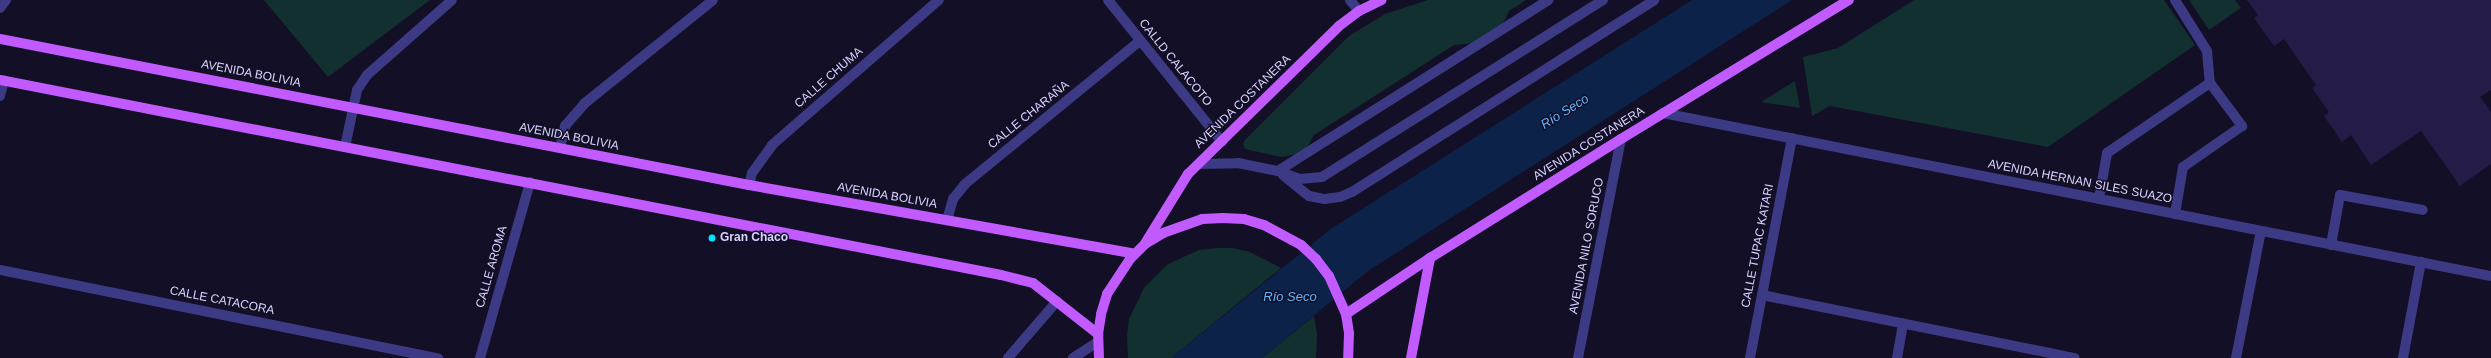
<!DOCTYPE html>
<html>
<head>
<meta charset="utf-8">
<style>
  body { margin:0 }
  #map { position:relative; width:2491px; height:358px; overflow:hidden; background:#130f26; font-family:Arial,sans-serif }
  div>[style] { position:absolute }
  .green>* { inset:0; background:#12302f }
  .water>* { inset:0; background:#0c2248 }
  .building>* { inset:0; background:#241b47 }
  .minor>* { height:10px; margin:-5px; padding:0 5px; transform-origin:5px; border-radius:5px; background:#3d3a85 }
  .major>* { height:10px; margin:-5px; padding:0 5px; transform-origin:5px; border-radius:5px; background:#c25bff }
  .dots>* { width:11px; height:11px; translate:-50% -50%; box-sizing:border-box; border:2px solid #130f26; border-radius:50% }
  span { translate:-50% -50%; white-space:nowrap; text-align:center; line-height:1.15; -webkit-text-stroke:3px #130f26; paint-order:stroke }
  .street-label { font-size:12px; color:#d9d4ff }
  .poi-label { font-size:12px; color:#d9d4ff; font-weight:700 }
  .left { translate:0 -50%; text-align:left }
  .water-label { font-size:13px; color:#62b6ff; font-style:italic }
</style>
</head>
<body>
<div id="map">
  <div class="green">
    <div style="clip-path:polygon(264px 0,430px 0,328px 77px)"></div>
    <div style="clip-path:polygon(1428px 0,1526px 0,1509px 11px,1502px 26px,1475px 43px,1454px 45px,1314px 135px,1306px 150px,1298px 154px,1281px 157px,1245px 149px,1243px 144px,1245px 140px,1349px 36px,1385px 14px)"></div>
    <div style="clip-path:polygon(1914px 0,2164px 0,2195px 45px,2048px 147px,1830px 106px,1812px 116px,1803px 57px,1838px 48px)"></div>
    <div style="clip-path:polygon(2189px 0,2235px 0,2241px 8px,2209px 30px)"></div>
    <div style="clip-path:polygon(1795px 81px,1800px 108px,1761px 102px)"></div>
    <div style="clip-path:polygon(1216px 248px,1233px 248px,1250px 252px,1281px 268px,1171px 358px,1128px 358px,1127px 336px,1129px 319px,1144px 288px,1168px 264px,1199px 250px)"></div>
    <div style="clip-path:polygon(1314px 316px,1317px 334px,1316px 358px,1262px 358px)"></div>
  </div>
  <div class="water">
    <div style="clip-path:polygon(1692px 0,1792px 0,1368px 271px,1262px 358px,1171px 358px,1332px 228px)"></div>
  </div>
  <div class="building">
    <div style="clip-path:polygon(2247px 0,2491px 0,2491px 90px,2480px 97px,2491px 112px,2491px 164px,2460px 186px,2421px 131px,2371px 165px,2351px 135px,2342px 142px,2324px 116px,2329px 112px,2312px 88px,2316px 85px,2284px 39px,2274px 46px,2254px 18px,2258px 15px)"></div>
  </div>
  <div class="minor">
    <div style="left:1108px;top:0;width:182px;rotate:51.2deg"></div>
    <div style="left:1350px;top:0;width:14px;rotate:51deg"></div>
    <div style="left:2175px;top:0;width:60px;rotate:57.9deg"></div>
    <div style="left:2207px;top:51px;width:32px;rotate:85deg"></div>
    <div style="left:0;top:8px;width:10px;rotate:-53deg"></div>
    <div style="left:0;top:96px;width:16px;rotate:-76deg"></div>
    <div style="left:1663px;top:113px;width:844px;rotate:11.14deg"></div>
    <div style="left:345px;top:147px;width:58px;rotate:-78.1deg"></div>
    <div style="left:357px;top:90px;width:18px;rotate:-56deg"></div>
    <div style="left:367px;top:75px;width:113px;rotate:-41.4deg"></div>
    <div style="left:560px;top:148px;width:23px;rotate:-77deg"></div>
    <div style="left:565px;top:126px;width:30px;rotate:-49deg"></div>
    <div style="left:585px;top:103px;width:164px;rotate:-38.8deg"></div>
    <div style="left:1199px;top:164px;width:39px;rotate:-1deg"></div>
    <div style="left:1238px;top:163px;width:41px;rotate:11.3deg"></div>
    <div style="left:1278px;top:171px;width:23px;rotate:20deg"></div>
    <div style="left:1300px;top:179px;width:22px;rotate:-5deg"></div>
    <div style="left:1322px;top:177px;width:332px;rotate:-32.2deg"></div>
    <div style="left:1278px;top:171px;width:320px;rotate:-32.3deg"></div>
    <div style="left:1283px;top:175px;width:33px;rotate:39deg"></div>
    <div style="left:1309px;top:196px;width:16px;rotate:11deg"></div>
    <div style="left:1325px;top:199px;width:15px;rotate:-8deg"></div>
    <div style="left:1340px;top:197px;width:13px;rotate:-23deg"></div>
    <div style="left:1352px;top:192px;width:358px;rotate:-32.4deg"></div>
    <div style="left:749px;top:185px;width:12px;rotate:-76deg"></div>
    <div style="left:752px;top:173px;width:34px;rotate:-54deg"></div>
    <div style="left:772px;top:145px;width:221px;rotate:-41deg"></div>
    <div style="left:2099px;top:199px;width:47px;rotate:-80.1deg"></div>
    <div style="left:2107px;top:153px;width:125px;rotate:-34.2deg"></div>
    <div style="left:2210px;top:83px;width:54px;rotate:53.3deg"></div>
    <div style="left:2242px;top:126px;width:72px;rotate:145.2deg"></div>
    <div style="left:2183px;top:167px;width:48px;rotate:99.7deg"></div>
    <div style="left:947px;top:220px;width:22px;rotate:-74deg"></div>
    <div style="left:953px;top:199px;width:19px;rotate:-51deg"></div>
    <div style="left:965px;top:184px;width:226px;rotate:-39.3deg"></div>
    <div style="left:2331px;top:245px;width:51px;rotate:-79.8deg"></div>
    <div style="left:2340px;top:195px;width:84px;rotate:10.2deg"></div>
    <div style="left:0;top:270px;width:447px;rotate:11.4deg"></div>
    <div style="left:1762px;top:295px;width:319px;rotate:11.4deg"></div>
    <div style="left:480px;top:358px;width:183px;rotate:-74.1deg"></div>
    <div style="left:1008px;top:358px;width:75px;rotate:-49.3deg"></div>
    <div style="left:1073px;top:358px;width:30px;rotate:-33deg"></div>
    <div style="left:1578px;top:358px;width:223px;rotate:-78.9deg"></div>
    <div style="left:1750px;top:358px;width:224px;rotate:-79.2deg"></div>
    <div style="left:1897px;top:358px;width:35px;rotate:-80deg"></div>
    <div style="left:2236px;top:358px;width:129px;rotate:-78.9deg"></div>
    <div style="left:2403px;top:358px;width:98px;rotate:-79.4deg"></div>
  </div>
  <div class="major">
    <div style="left:0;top:39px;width:763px;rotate:11.03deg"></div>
    <div style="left:749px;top:185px;width:392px;rotate:10.1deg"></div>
    <div style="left:0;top:80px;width:1020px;rotate:11.02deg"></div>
    <div style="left:1001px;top:275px;width:33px;rotate:14deg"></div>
    <div style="left:1033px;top:283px;width:83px;rotate:38.1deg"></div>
    <div style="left:1146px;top:242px;width:80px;rotate:-58.3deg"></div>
    <div style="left:1188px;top:174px;width:211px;rotate:-44.4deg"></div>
    <div style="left:1339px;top:26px;width:25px;rotate:-37deg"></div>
    <div style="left:1359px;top:11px;width:25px;rotate:-26deg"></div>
    <div style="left:1346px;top:314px;width:101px;rotate:-33.7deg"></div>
    <div style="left:1430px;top:258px;width:225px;rotate:-31.9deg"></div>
    <div style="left:1621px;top:139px;width:267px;rotate:-31.4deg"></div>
    <div style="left:1099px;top:358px;width:24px;rotate:-92deg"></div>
    <div style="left:1098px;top:334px;width:20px;rotate:-81deg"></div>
    <div style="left:1101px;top:314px;width:21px;rotate:-73deg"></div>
    <div style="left:1107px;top:294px;width:42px;rotate:-56.7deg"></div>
    <div style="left:1130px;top:259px;width:21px;rotate:-45deg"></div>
    <div style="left:1145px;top:244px;width:21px;rotate:-31deg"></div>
    <div style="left:1163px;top:233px;width:41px;rotate:-19.7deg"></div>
    <div style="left:1202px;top:219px;width:21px;rotate:-3deg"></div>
    <div style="left:1223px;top:218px;width:21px;rotate:3deg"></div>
    <div style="left:1244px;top:219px;width:21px;rotate:17deg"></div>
    <div style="left:1264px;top:225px;width:42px;rotate:28.4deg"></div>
    <div style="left:1301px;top:245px;width:21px;rotate:43deg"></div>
    <div style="left:1316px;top:259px;width:21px;rotate:53deg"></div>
    <div style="left:1329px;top:276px;width:42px;rotate:65.9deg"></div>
    <div style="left:1346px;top:314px;width:20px;rotate:81deg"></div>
    <div style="left:1349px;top:334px;width:24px;rotate:92deg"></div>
    <div style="left:1411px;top:358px;width:102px;rotate:-79.2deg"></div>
  </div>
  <div class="dots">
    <div style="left:712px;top:238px;background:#00e5ff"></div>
  </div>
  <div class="street-label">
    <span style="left:1175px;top:63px;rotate:51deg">CALLD CALACOTO</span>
    <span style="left:251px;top:74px;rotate:11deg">AVENIDA BOLIVIA</span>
    <span style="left:829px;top:78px;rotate:-41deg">CALLE CHUMA</span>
    <span style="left:1243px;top:102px;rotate:-44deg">AVENIDA COSTANERA</span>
    <span style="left:1029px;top:115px;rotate:-39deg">CALLE CHARAÑA</span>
    <span style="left:569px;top:137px;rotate:11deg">AVENIDA BOLIVIA</span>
    <span style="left:1589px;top:144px;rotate:-32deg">AVENIDA COSTANERA</span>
    <span style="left:2080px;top:182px;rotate:11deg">AVENIDA HERNAN SILES SUAZO</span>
    <span style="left:887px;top:196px;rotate:10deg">AVENIDA BOLIVIA</span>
    <span style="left:1587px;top:246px;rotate:-79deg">AVENIDA NILO SORUCO</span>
    <span style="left:1758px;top:246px;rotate:-79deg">CALLE TUPAC KATARI</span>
    <span style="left:492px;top:267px;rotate:-74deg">CALLE AROMA</span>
    <span style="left:222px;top:301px;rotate:11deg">CALLE CATACORA</span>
  </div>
  <div class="poi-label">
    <span class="left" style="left:720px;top:238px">Gran Chaco</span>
  </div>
  <div class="water-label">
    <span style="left:1565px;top:112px;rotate:-32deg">Río Seco</span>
    <span style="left:1290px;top:297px">Río Seco</span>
  </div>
</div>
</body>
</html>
